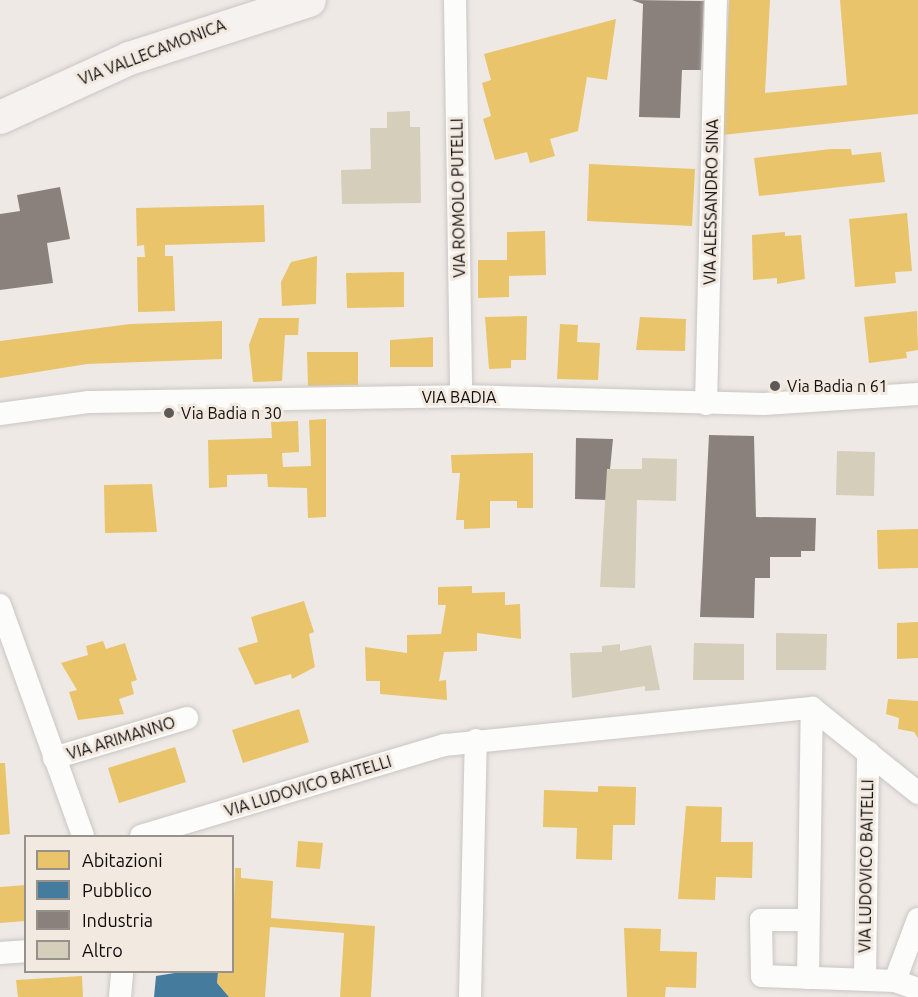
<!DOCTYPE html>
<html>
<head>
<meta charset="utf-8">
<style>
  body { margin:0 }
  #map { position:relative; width:918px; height:997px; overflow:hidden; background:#eee9e5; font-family:Ubuntu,sans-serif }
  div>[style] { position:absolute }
  .homes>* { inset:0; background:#e9c46a }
  .public>* { inset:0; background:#457b9d }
  .industry>* { inset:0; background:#8a817c }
  .building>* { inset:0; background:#d5ceba }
  .roads { filter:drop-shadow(0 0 2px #cac6c3) drop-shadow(0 0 2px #cac6c3) }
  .street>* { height:22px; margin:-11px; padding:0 11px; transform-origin:11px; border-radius:11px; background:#fcfcfb }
  .secondary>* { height:33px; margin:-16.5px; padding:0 16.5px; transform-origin:16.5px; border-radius:16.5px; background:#f5f2f0 }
  .dots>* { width:16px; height:16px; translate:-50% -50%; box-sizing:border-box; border:3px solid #f2e9e1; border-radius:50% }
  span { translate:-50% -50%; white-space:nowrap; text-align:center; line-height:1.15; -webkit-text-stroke:6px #f2e9e1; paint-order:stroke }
  .street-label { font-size:16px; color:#0f0c09 }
  .poi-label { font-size:16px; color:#0f0c09 }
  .left { translate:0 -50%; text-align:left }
  .legend { position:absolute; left:24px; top:835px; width:210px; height:138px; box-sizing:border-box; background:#f2e9e1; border:2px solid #97918b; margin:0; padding:8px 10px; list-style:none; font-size:18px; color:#0f0c09 }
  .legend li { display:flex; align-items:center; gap:12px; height:30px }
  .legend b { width:30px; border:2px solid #97918b }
</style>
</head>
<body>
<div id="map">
  <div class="homes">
    <div style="clip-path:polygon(729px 0,770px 0,765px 93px,847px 85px,840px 0,918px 0,918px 114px,722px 135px)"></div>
    <div style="clip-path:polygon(616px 19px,607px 80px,587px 77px,578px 131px,550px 139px,555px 156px,530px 163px,527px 152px,495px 160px,483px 119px,491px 116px,482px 83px,491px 80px,484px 54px)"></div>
    <div style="clip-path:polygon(831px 149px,851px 149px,852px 155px,881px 152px,885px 182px,759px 196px,754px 158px)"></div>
    <div style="clip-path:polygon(589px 164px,695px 169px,692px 226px,587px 221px)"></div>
    <div style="clip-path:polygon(264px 205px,265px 242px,165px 245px,165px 256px,173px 256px,175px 311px,138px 312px,137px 257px,145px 257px,144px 245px,137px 246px,136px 208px)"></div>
    <div style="clip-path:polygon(907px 213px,912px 271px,895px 272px,896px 283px,855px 287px,849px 219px)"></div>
    <div style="clip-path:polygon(545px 231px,546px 275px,509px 276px,509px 297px,478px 298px,478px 260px,507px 260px,507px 232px)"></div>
    <div style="clip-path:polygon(785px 232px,785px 236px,801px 235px,805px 279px,777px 284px,777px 278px,753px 280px,752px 235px)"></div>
    <div style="clip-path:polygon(317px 256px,316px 304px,282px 306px,281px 282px,291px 262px)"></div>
    <div style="clip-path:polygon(404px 272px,404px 307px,347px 308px,346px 273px)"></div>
    <div style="clip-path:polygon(917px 311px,918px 350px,906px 352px,907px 358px,869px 363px,864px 317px)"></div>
    <div style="clip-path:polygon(527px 316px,526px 360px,511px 360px,511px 368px,489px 369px,485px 317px)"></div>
    <div style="clip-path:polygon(640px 317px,686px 319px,685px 351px,636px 350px)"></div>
    <div style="clip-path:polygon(259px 318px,299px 318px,298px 335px,285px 335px,282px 381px,253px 382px,249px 345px)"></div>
    <div style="clip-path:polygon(222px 321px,222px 359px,87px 364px,0 378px,0 341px,130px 324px)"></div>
    <div style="clip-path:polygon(560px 324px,578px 325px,577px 342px,600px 343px,598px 380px,557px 379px)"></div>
    <div style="clip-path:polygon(433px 337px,433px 367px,390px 367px,390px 340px)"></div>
    <div style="clip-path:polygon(307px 352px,358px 352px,358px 385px,308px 386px)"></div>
    <div style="clip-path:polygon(326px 419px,326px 517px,308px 518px,307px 488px,268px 487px,267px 474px,227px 475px,227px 487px,209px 488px,208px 440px,272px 438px,271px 422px,298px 421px,299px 452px,282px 453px,283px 467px,311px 466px,309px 420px)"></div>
    <div style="clip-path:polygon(533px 453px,533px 508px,517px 508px,517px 501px,490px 501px,490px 528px,464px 529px,464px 520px,456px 520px,460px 473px,452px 473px,451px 455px)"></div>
    <div style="clip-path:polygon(152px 484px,157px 532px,105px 533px,104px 485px)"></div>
    <div style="clip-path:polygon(918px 529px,918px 568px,878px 569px,877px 530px)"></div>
    <div style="clip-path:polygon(472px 586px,472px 593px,505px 592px,505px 605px,520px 604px,521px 639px,477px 633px,477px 651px,444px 652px,439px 681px,446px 680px,447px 700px,380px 694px,380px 681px,366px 681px,365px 647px,407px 653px,407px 635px,441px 634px,446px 605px,438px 605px,438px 587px)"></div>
    <div style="clip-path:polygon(304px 601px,314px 632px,309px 634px,315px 667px,292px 679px,291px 674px,255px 685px,238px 648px,258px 642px,251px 617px)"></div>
    <div style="clip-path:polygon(918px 622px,918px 658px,897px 659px,897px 623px)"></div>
    <div style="clip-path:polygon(103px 641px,106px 649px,125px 643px,137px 680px,131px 682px,134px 694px,119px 699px,124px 714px,78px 720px,69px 692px,77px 690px,61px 663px,88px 655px,86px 646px)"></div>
    <div style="clip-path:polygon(888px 699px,918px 701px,918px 738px,914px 732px,898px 729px,899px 718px,886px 714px)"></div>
    <div style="clip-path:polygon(299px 709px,309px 742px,243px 763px,232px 730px)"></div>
    <div style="clip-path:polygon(175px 747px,186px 782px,119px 803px,108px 768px)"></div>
    <div style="clip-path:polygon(0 763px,5px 763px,10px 834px,0 835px)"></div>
    <div style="clip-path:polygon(598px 786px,636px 787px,635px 825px,613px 825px,612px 860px,576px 859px,577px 828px,543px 827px,544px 790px,598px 792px)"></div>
    <div style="clip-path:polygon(686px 806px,722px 807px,721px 842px,753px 842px,752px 878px,716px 877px,715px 900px,678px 899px)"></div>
    <div style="clip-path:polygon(298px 841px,323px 843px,320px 869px,296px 867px)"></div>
    <div style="clip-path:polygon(235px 868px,241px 868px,241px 878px,273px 881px,271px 918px,375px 926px,371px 997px,340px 997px,344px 933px,270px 927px,265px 997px,229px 997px,217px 983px,218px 972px,232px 972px)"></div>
    <div style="clip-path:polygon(26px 885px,26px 921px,0 923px,0 887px)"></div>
    <div style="clip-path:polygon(624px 928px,661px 929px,660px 951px,697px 952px,696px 988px,666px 987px,665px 997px,627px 997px)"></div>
    <div style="clip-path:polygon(82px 976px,83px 997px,18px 997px,16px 980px)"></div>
  </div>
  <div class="public">
    <div style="clip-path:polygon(181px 972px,218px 972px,217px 983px,229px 997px,154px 997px,156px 976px)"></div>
  </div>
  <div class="industry">
    <div style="clip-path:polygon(632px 0,704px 1px,701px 70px,682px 70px,680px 118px,639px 117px,643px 4px)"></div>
    <div style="clip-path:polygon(60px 187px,70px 239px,47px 243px,53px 283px,0 290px,0 214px,20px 211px,17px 195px)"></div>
    <div style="clip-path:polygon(709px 435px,754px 436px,756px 517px,816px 518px,815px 551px,801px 551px,801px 557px,770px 557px,770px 578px,755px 578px,754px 618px,700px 617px)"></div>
    <div style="clip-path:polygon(576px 438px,613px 439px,607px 500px,575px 499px)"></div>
  </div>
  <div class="building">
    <div style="clip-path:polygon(410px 111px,410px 127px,420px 127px,421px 203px,342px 204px,341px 170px,371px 169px,370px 128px,387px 128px,387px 112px)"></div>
    <div style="clip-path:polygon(837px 451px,875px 452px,874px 496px,836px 495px)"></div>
    <div style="clip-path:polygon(642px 458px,677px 459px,676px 501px,637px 500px,635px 588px,600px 587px,607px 469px,642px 469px)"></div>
    <div style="clip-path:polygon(776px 633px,827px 634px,826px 670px,776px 670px)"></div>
    <div style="clip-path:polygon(694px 643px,744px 644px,744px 680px,693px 680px)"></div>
    <div style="clip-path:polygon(620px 644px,620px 651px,651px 645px,660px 690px,645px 691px,645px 686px,572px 698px,570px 653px,602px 652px,602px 646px)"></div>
  </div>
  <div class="roads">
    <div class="street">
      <div style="left:455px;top:0;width:396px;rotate:89.1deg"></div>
      <div style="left:706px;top:404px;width:404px;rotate:-88.6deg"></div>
      <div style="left:0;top:414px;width:90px;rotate:-7.7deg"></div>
      <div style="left:89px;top:402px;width:372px;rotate:-0.9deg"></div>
      <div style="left:461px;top:396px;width:303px;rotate:1.5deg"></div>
      <div style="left:764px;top:404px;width:154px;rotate:-3.7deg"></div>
      <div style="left:0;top:605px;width:245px;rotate:70.2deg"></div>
      <div style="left:54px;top:758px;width:139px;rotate:-16.7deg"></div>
      <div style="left:141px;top:836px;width:317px;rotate:-16.7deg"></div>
      <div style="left:445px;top:745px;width:369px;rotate:-5.8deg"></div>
      <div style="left:812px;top:708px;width:136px;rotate:38.7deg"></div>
      <div style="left:918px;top:919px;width:66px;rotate:110.4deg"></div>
      <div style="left:895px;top:981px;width:24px;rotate:19deg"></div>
      <div style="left:808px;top:920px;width:47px;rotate:180deg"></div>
      <div style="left:761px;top:920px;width:56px;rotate:89deg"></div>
      <div style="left:762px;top:976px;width:133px;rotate:2.2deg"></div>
      <div style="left:0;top:953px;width:26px;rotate:-4deg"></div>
      <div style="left:808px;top:978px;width:270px;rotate:-89.2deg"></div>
      <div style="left:865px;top:979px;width:227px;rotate:-89.2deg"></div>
      <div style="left:120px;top:997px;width:25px;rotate:-85deg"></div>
      <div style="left:470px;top:997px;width:257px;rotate:-88.7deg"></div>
    </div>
    <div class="secondary">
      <div style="left:0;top:117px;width:142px;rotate:-24.6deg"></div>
      <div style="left:129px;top:58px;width:189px;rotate:-17.9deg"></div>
    </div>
  </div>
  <div class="dots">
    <div style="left:775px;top:386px;background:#5d5956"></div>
    <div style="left:169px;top:413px;background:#5d5956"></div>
  </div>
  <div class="street-label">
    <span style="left:152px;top:52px;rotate:-21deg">VIA VALLECAMONICA</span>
    <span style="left:458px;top:198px;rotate:-91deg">VIA ROMOLO PUTELLI</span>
    <span style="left:711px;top:202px;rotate:-89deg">VIA ALESSANDRO SINA</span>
    <span style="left:459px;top:397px">VIA BADIA</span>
    <span style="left:121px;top:738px;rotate:-17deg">VIA ARIMANNO</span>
    <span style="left:308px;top:786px;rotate:-17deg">VIA LUDOVICO BAITELLI</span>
    <span style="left:866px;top:866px;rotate:-89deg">VIA LUDOVICO BAITELLI</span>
  </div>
  <div class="poi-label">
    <span class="left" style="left:787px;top:386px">Via Badia n 61</span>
    <span class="left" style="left:181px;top:413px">Via Badia n 30</span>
  </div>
  <ul class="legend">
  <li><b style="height:16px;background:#e9c46a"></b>Abitazioni</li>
  <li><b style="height:16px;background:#457b9d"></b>Pubblico</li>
  <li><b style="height:16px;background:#8a817c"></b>Industria</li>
  <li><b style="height:16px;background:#d5ceba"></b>Altro</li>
  </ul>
</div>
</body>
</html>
